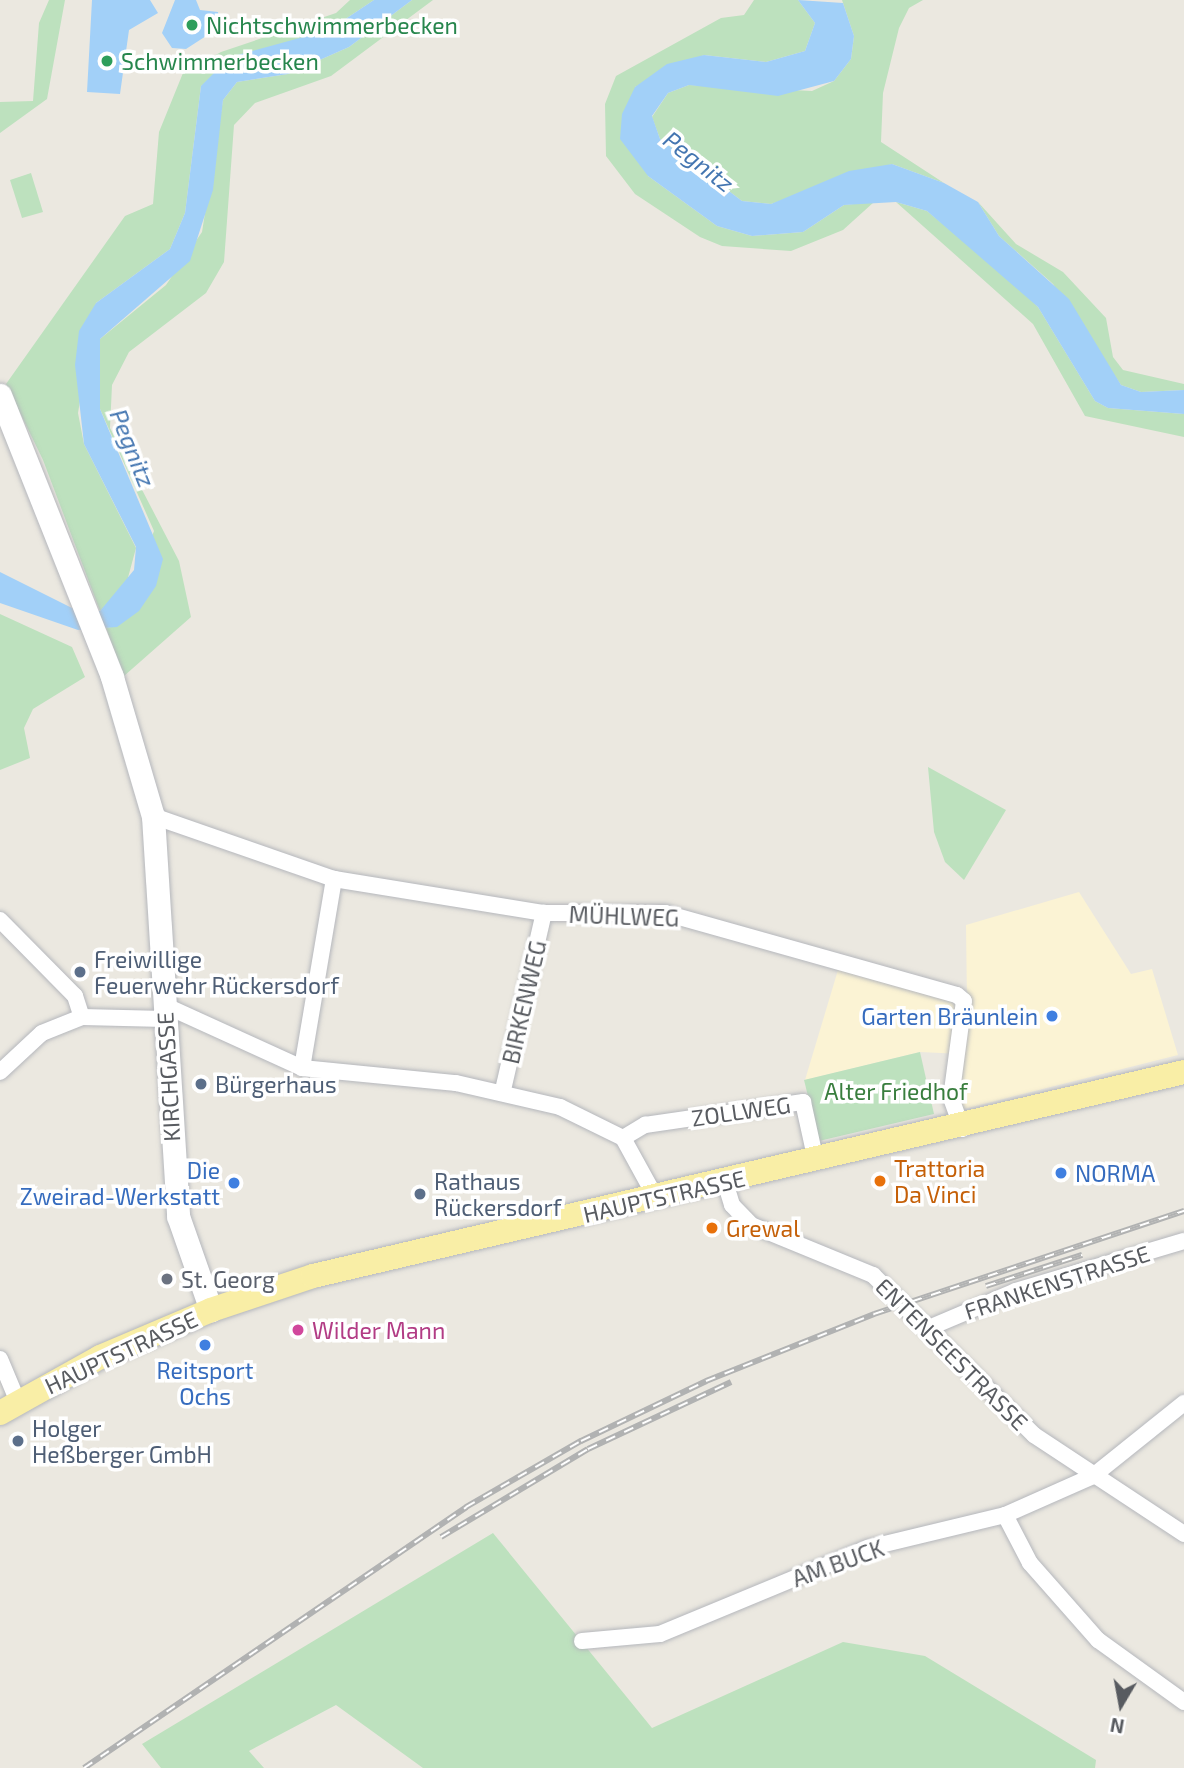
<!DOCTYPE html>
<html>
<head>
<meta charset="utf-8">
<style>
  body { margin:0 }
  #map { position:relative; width:1184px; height:1768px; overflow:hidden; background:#ebe8e0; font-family:"Exo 2",sans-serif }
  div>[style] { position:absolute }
  .commercial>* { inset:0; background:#fbf3d4 }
  .green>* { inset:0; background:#bde1be }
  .water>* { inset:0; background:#a2d0f8 }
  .roads { filter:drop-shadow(0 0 2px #b5b7bc) drop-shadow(0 0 2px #b5b7bc) }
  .street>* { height:16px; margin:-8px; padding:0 8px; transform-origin:8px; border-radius:8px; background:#fff }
  .secondary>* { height:23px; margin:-11.5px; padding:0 11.5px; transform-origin:11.5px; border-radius:11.5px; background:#fff }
  .primary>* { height:24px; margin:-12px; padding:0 12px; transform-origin:12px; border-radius:12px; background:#f9eea6 }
  .rail>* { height:6px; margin-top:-3px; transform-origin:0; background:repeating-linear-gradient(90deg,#fff 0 10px,#b1b2b2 0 20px); box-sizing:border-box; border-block:2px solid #b1b2b2 }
  .dots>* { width:19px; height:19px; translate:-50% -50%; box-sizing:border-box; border:4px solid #fff; border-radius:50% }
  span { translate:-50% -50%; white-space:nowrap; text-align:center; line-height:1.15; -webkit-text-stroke:7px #fff; paint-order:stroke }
  .leisure-label { font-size:23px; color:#27864d }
  .left { translate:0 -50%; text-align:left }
  .street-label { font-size:23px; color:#585b60 }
  .service-label { font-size:23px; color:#4e5e75 }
  .shop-label { font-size:23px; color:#366cbe }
  .right { translate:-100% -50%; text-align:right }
  .park-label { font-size:23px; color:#397e3e }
  .food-label { font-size:23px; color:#c56008 }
  .worship-label { font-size:23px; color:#5b616d }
  .hotel-label { font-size:23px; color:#b23c85 }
  .water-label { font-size:24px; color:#4476b1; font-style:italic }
  .north { position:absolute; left:1086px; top:1670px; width:70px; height:70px; -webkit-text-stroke:5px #fff; paint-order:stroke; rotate:190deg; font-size:19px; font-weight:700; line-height:28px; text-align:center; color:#585b60 }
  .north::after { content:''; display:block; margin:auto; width:24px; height:32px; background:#585b60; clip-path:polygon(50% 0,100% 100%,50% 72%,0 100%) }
</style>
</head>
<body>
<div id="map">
  <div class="commercial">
    <div style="clip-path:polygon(1079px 892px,1131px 974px,1152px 969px,1178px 1055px,960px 1110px,962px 1054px,920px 1052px,805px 1080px,838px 970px,967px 1004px,966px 925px)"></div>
  </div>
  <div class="green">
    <div style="clip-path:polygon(49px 0,65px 0,47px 99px,0 133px,0 102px,33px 101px,39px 23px)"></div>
    <div style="clip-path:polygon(350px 0,374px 0,329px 30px,201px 86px,185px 213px,170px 249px,96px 303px,78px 413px,84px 444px,136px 548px,126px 585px,100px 611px,43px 460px,6px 384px,125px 216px,153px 204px,159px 132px,183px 73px,221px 52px,336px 13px)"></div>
    <div style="clip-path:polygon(412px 0,433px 0,331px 76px,255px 103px,234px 125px,224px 262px,206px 293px,129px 352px,112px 385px,110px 428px,179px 561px,191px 617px,124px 676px,106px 628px,117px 626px,154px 531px,100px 409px,100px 339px,166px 285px,202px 232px,223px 100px,237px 82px,288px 74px,349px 47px)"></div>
    <div style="clip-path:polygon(754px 0,798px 0,815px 23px,805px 51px,766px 62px,704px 55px,635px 87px,648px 176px,717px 226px,752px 236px,803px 232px,844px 205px,874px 202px,843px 230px,791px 251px,722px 246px,700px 237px,635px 194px,606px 156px,605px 104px,616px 76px,721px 18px,744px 15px)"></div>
    <div style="clip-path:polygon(842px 0,923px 0,909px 8px,899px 28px,883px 93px,881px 142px,944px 183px,892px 164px,771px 204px,742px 201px,660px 139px,652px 117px,668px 93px,689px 85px,812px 91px,834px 81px,851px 59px,854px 36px)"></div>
    <div style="clip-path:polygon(31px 173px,43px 212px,22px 218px,10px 180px)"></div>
    <div style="clip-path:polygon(896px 202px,927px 211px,1013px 282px,1038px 307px,1095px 401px,1108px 408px,1184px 414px,1184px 437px,1085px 416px,1033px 324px)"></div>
    <div style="clip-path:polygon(978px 202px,1016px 244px,1063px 272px,1106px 318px,1113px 357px,1123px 370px,1184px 384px,1184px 390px,1141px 392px,1121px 385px,1053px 284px,999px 236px)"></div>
    <div style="clip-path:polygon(0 614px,72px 647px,85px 677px,33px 709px,24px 728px,30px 758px,0 770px)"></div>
    <div style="clip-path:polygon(928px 767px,1006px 810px,964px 880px,945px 862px,934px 832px)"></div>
    <div style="clip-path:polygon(920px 1052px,934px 1114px,819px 1141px,804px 1080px)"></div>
    <div style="clip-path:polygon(493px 1533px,652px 1728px,843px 1642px,925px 1656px,1096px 1760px,1095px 1768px,423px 1768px,336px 1705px,249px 1751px,264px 1768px,161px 1768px,142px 1744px)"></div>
  </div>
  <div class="water">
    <div style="clip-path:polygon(92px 0,150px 0,158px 13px,129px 30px,120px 94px,87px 92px)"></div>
    <div style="clip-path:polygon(175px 0,196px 0,200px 10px,218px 12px,220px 27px,186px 49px,172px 48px,162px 33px)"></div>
    <div style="clip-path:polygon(374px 0,412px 0,349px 47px,288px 74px,237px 82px,223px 100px,213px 190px,190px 261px,100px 339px,100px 409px,163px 559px,156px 586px,139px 611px,117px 627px,78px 630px,0 603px,0 572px,74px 609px,100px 611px,134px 570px,136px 547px,84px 444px,75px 365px,79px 331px,96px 303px,170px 249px,185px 213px,201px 86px,230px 57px,329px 30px)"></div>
    <div style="clip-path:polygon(798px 0,843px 3px,854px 36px,851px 59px,834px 81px,778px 96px,689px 85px,668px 93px,652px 116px,660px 139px,742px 201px,771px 204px,849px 171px,892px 164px,944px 183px,978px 202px,999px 236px,1069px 299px,1121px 385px,1141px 392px,1184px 390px,1184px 414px,1108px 408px,1095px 401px,1038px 307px,927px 211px,896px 202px,844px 205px,803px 232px,752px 236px,717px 226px,648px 176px,620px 139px,622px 114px,635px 87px,667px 64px,704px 55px,766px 62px,805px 51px,815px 23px)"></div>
  </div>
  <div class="roads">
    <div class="street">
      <div style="left:153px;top:816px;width:192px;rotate:19.2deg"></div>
      <div style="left:334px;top:879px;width:213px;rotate:9.2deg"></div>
      <div style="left:544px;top:913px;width:121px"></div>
      <div style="left:665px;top:913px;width:303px;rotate:15.7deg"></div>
      <div style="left:957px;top:995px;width:9px;rotate:41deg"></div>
      <div style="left:964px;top:1001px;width:98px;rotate:97.6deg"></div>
      <div style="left:951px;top:1098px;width:33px;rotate:70deg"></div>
      <div style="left:0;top:920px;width:107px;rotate:45.4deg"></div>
      <div style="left:75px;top:996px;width:22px;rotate:72deg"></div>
      <div style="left:164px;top:1005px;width:152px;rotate:24.5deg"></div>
      <div style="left:302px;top:1068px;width:155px;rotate:5.6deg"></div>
      <div style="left:456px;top:1083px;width:107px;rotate:13deg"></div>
      <div style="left:560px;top:1107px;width:70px;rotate:26.2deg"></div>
      <div style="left:623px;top:1138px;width:68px;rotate:61.2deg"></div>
      <div style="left:302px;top:1068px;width:192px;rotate:-80.4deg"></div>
      <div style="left:0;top:1072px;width:57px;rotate:-42.9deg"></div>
      <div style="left:42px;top:1033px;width:43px;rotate:-21.8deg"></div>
      <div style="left:82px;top:1017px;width:83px;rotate:1.4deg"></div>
      <div style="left:503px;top:1090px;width:182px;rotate:-77deg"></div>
      <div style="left:623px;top:1138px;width:26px;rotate:-31deg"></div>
      <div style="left:645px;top:1125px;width:160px;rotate:-8.3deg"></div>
      <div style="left:803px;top:1102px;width:60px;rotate:77.6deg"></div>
      <div style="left:725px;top:1182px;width:24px;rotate:73deg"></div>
      <div style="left:732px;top:1205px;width:28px;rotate:46deg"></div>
      <div style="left:751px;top:1225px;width:132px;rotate:22.3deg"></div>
      <div style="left:873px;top:1275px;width:227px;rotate:44.8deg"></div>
      <div style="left:1034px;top:1435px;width:180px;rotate:33.4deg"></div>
      <div style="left:931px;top:1327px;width:92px;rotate:-23deg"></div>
      <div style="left:1016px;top:1291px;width:175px;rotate:-16.6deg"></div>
      <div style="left:0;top:1359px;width:47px;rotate:67.3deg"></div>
      <div style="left:1005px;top:1515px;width:54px;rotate:62.5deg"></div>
      <div style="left:1030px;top:1563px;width:103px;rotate:48.6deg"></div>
      <div style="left:1098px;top:1640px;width:106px;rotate:35.8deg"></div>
      <div style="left:582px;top:1641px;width:78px;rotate:-5.1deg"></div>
      <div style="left:660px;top:1634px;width:225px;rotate:-22.5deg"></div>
      <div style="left:868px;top:1548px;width:141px;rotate:-13.5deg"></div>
      <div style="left:1005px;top:1515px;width:96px;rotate:-23.9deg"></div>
      <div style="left:1093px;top:1476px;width:117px;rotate:-38.7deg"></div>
    </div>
    <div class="secondary">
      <div style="left:0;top:395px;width:303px;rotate:68.3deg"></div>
      <div style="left:112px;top:677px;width:145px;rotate:73.6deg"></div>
      <div style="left:153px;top:816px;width:401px;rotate:86.4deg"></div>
      <div style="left:178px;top:1216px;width:100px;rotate:70.7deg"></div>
    </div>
    <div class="primary">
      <div style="left:0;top:1413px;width:115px;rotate:-29.2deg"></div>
      <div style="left:100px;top:1357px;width:121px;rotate:-22.9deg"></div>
      <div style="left:211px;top:1310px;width:108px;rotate:-18.4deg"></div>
      <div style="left:313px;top:1276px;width:895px;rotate:-13.18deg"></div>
    </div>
  </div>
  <div class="rail">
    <div style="left:986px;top:1286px;width:101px;rotate:-17.9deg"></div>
    <div style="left:441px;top:1537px;width:171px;rotate:-30.9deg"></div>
    <div style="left:588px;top:1449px;width:158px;rotate:-25.1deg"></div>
    <div style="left:84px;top:1768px;width:463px;rotate:-34.3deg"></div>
    <div style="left:466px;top:1507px;width:133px;rotate:-29.9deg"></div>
    <div style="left:581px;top:1441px;width:139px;rotate:-25.6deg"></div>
    <div style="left:706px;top:1381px;width:181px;rotate:-21.7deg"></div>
    <div style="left:874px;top:1314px;width:327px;rotate:-18.4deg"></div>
  </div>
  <div class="dots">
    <div style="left:192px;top:25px;background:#2e9e5b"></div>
    <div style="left:107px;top:61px;background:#2e9e5b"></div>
    <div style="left:80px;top:972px;background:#5c6f8a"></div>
    <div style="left:1052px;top:1016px;background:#3f7fe0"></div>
    <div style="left:201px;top:1084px;background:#5c6f8a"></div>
    <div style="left:1061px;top:1173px;background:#3f7fe0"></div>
    <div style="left:880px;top:1181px;background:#e8710a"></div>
    <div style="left:234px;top:1183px;background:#3f7fe0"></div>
    <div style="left:420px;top:1194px;background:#5c6f8a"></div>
    <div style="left:712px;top:1228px;background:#e8710a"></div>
    <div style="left:167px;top:1279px;background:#6b7280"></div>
    <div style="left:298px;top:1330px;background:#d1479c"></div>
    <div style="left:205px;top:1345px;background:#3f7fe0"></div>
    <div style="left:18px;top:1441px;background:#5c6f8a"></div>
  </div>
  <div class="leisure-label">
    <span class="left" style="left:206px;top:25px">Nichtschwimmerbecken</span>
    <span class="left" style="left:121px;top:61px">Schwimmerbecken</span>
  </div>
  <div class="street-label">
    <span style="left:624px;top:916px;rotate:2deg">MÜHLWEG</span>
    <span style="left:524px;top:1002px;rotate:-77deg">BIRKENWEG</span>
    <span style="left:168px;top:1077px;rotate:-93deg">KIRCHGASSE</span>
    <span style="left:741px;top:1111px;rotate:-8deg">ZOLLWEG</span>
    <span style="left:664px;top:1196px;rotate:-13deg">HAUPTSTRASSE</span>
    <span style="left:1057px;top:1282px;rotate:-18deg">FRANKENSTRASSE</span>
    <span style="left:121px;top:1352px;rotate:-25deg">HAUPTSTRASSE</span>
    <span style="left:952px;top:1354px;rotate:45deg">ENTENSEESTRASSE</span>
    <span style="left:838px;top:1563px;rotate:-20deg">AM BUCK</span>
  </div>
  <div class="service-label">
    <span class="left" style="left:94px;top:972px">Freiwillige<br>Feuerwehr Rückersdorf</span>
    <span class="left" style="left:215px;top:1084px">Bürgerhaus</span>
    <span class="left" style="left:434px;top:1194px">Rathaus<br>Rückersdorf</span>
    <span class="left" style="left:32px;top:1441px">Holger<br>Heßberger GmbH</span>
  </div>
  <div class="shop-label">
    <span class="right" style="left:1038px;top:1016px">Garten Bräunlein</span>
    <span class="right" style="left:220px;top:1183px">Die<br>Zweirad-Werkstatt</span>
    <span class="left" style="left:1075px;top:1173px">NORMA</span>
    <span style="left:205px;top:1383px">Reitsport<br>Ochs</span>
  </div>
  <div class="park-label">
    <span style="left:896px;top:1091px">Alter Friedhof</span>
  </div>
  <div class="food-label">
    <span class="left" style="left:894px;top:1181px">Trattoria<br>Da Vinci</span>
    <span class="left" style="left:726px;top:1228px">Grewal</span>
  </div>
  <div class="worship-label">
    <span class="left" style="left:181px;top:1279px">St. Georg</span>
  </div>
  <div class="hotel-label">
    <span class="left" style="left:312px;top:1330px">Wilder Mann</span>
  </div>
  <div class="water-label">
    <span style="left:699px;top:161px;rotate:38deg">Pegnitz</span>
    <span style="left:133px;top:448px;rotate:68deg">Pegnitz</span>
  </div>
  <div class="north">N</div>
</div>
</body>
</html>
